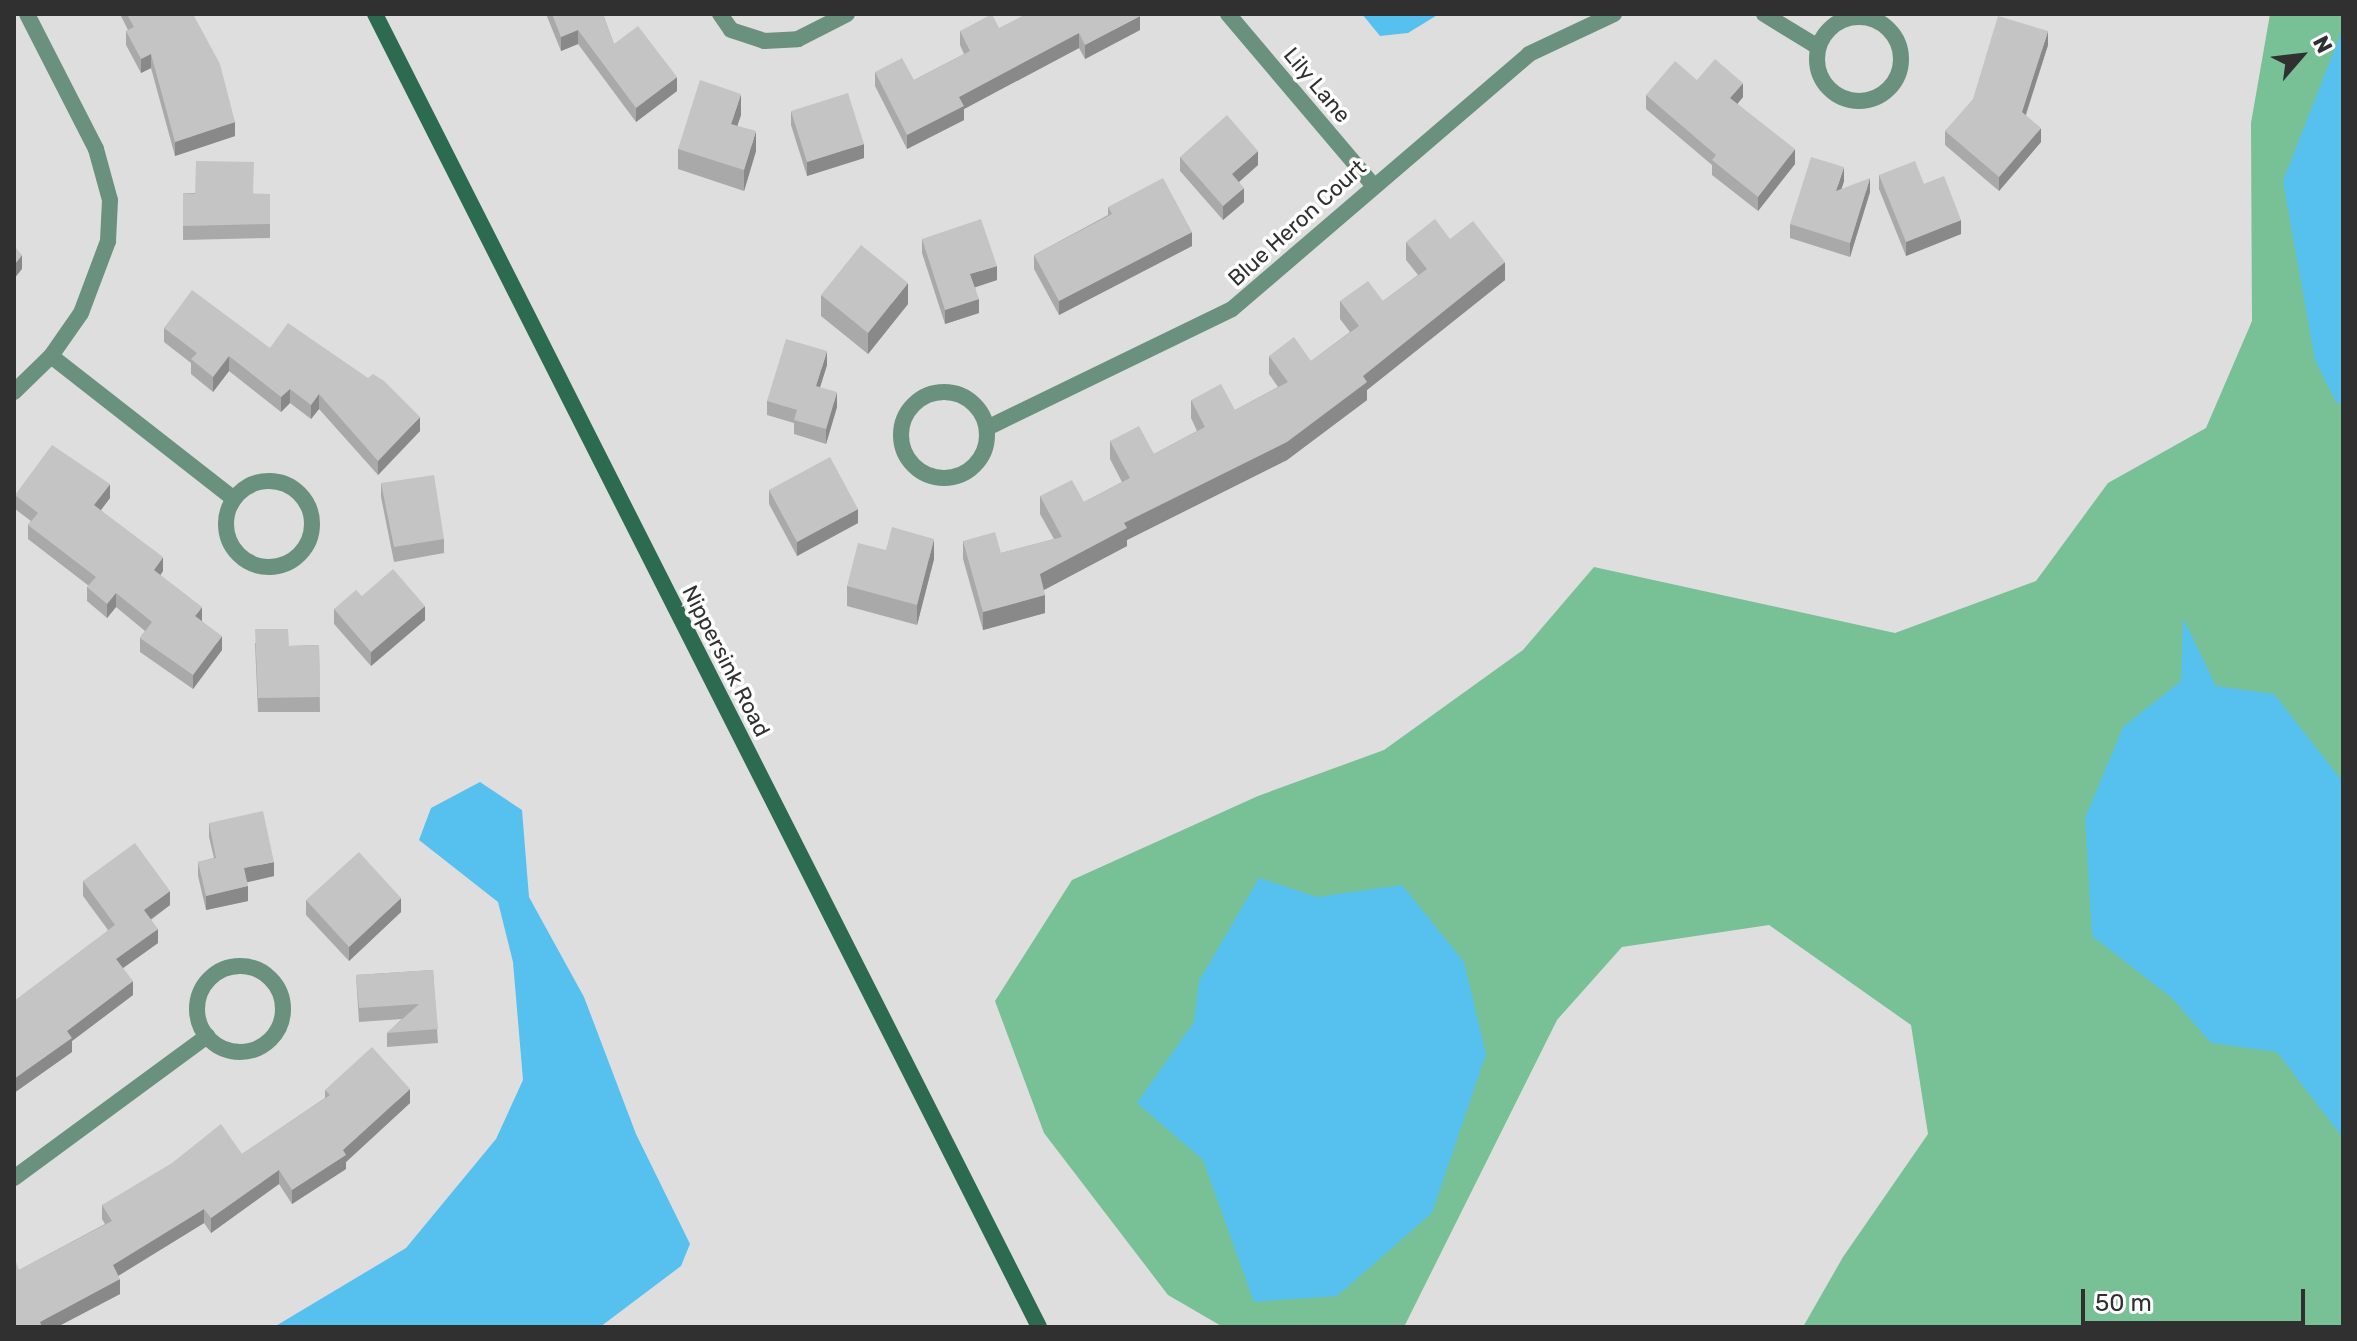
<!DOCTYPE html>
<html>
<head>
<meta charset="utf-8">
<style>
  body { margin:0 }
  #map { position:relative; width:2357px; height:1341px; overflow:hidden; background:#dededf; font-family:Rubik,sans-serif }
  div>[style] { position:absolute }
  .green>* { inset:0; background:#78c095 }
  .water>* { inset:0; background:#56c1ee }
  .street>* { height:16px; margin:-8px; padding:0 8px; transform-origin:8px; border-radius:8px; background:#6a917d }
  .street>.ring { margin:-8px; padding:0; box-sizing:content-box; background:none; border:16px solid #6a917d; border-radius:50% }
  .secondary>* { height:16px; margin:-8px; padding:0 8px; transform-origin:8px; border-radius:8px; background:#2c6b4f }
  .wall>* { inset:0; background:#a9a9a9 }
  .shaded-wall>* { inset:0; background:#89898a }
  .building>* { inset:0; background:#c4c4c5 }
  span { translate:-50% -50%; white-space:nowrap; text-align:center; line-height:1.15; -webkit-text-stroke:7px #fff; paint-order:stroke }
  .street-label { font-size:22px; color:#303030 }
  .frame { position:absolute; inset:0; border:16px solid #303030; pointer-events:none }
  .north { position:absolute; left:2261px; top:16px; width:80px; height:80px; -webkit-text-stroke:6px #fff; paint-order:stroke; rotate:62deg; font-size:22px; font-weight:700; line-height:32px; text-align:center; color:#303030 }
  .north::after { content:''; display:block; margin:auto; width:28px; height:36px; background:#303030; clip-path:polygon(50% 0,100% 100%,50% 72%,0 100%) }
  .scale { position:absolute; left:2081px; top:1289px; width:224px; height:36px; box-sizing:border-box; border:4px solid #303030; border-top:0; padding-left:10px; font-size:24px; line-height:28px; white-space:nowrap; color:#303030; -webkit-text-stroke:6px #fff; paint-order:stroke }
</style>
</head>
<body>
<div id="map">
  <div class="green">
    <div style="clip-path:polygon(2270px 14px,2343px 14px,2343px 1327px,1803px 1327px,1843px 1257px,1928px 1134px,1911px 1025px,1769px 925px,1622px 947px,1557px 1020px,1404px 1327px,1223px 1327px,1168px 1295px,1044px 1133px,995px 1001px,1072px 880px,1258px 796px,1384px 750px,1523px 650px,1594px 567px,1895px 633px,2036px 581px,2108px 483px,2206px 428px,2252px 321px,2251px 123px)"></div>
  </div>
  <div class="water">
    <div style="clip-path:polygon(1362px 14px,1439px 14px,1408px 33px,1380px 36px)"></div>
    <div style="clip-path:polygon(2343px 28px,2343px 405px,2336px 402px,2315px 360px,2283px 181px)"></div>
    <div style="clip-path:polygon(2183px 618px,2216px 686px,2274px 694px,2343px 782px,2343px 1138px,2277px 1052px,2211px 1043px,2172px 998px,2092px 936px,2085px 818px,2123px 727px,2181px 681px)"></div>
    <div style="clip-path:polygon(480px 782px,522px 810px,529px 897px,584px 997px,636px 1134px,690px 1244px,681px 1266px,600px 1327px,274px 1327px,406px 1248px,496px 1139px,523px 1080px,513px 962px,498px 902px,419px 840px,431px 808px)"></div>
    <div style="clip-path:polygon(1259px 878px,1317px 897px,1402px 885px,1464px 962px,1486px 1054px,1432px 1213px,1337px 1296px,1254px 1302px,1203px 1160px,1137px 1103px,1194px 1022px,1199px 981px)"></div>
  </div>
  <div class="street">
    <div style="left:720px;top:14px;width:19px;rotate:55deg"></div>
    <div style="left:731px;top:30px;width:35px;rotate:18deg"></div>
    <div style="left:764px;top:41px;width:34px;rotate:-3deg"></div>
    <div style="left:798px;top:39px;width:55px;rotate:-27deg"></div>
    <div style="left:1228px;top:14px;width:224px;rotate:49.7deg"></div>
    <div style="left:1764px;top:14px;width:63px;rotate:31.4deg"></div>
    <div class="ring" style="left:1817px;top:17px;width:68px;height:68px"></div>
    <div style="left:51px;top:356px;width:232px;rotate:38deg"></div>
    <div style="left:14px;top:392px;width:52px;rotate:-44.2deg"></div>
    <div style="left:51px;top:356px;width:52px;rotate:-55.1deg"></div>
    <div style="left:81px;top:313px;width:77px;rotate:-69.4deg"></div>
    <div style="left:108px;top:241px;width:41px;rotate:-87.2deg"></div>
    <div style="left:110px;top:200px;width:53px;rotate:-105.4deg"></div>
    <div style="left:96px;top:149px;width:152px;rotate:-117.1deg"></div>
    <div class="ring" style="left:901px;top:392px;width:70px;height:70px"></div>
    <div style="left:987px;top:428px;width:272px;rotate:-25.9deg"></div>
    <div style="left:1232px;top:309px;width:391px;rotate:-40.6deg"></div>
    <div style="left:1529px;top:54px;width:94px;rotate:-25.2deg"></div>
    <div class="ring" style="left:226px;top:481px;width:70px;height:70px"></div>
    <div class="ring" style="left:197px;top:966px;width:70px;height:70px"></div>
    <div style="left:14px;top:1178px;width:240px;rotate:-36.3deg"></div>
  </div>
  <div class="secondary">
    <div style="left:375px;top:14px;width:1471px;rotate:63.17deg"></div>
  </div>
  <div class="wall">
    <div style="clip-path:polygon(120px 14px,193px 14px,235px 136px,175px 156px,151px 68px,141px 73px,126px 45px,126px 31px,128px 30px)"></div>
    <div style="clip-path:polygon(546px 14px,603px 14px,614px 44px,677px 91px,636px 122px,578px 44px,561px 51px)"></div>
    <div style="clip-path:polygon(999px 28px,1140px 30px,1085px 59px,1079px 48px,964px 109px,964px 120px,907px 149px,875px 86px,875px 72px,914px 80px,964px 54px,960px 45px,960px 31px)"></div>
    <div style="clip-path:polygon(2048px 45px,2026px 115px,2041px 142px,1999px 191px,1945px 145px,1945px 131px)"></div>
    <div style="clip-path:polygon(1697px 80px,1743px 97px,1737px 104px,1795px 164px,1758px 211px,1712px 175px,1712px 165px,1646px 109px,1646px 95px)"></div>
    <div style="clip-path:polygon(791px 111px,864px 158px,807px 176px,791px 125px)"></div>
    <div style="clip-path:polygon(741px 115px,737px 125px,756px 151px,744px 191px,678px 169px,678px 149px)"></div>
    <div style="clip-path:polygon(1180px 157px,1258px 165px,1239px 182px,1244px 202px,1223px 220px,1180px 171px)"></div>
    <div style="clip-path:polygon(1879px 175px,1924px 184px,1961px 234px,1906px 256px,1879px 189px)"></div>
    <div style="clip-path:polygon(1844px 181px,1841px 190px,1870px 192px,1850px 257px,1790px 238px,1790px 224px)"></div>
    <div style="clip-path:polygon(183px 193px,270px 194px,270px 238px,183px 240px)"></div>
    <div style="clip-path:polygon(1108px 207px,1192px 246px,1059px 315px,1034px 269px,1034px 255px,1108px 215px)"></div>
    <div style="clip-path:polygon(922px 239px,997px 280px,975px 287px,979px 313px,945px 324px,922px 253px)"></div>
    <div style="clip-path:polygon(1450px 239px,1505px 280px,1367px 390px,1367px 400px,1287px 460px,1127px 540px,1127px 546px,1044px 590px,1045px 613px,983px 630px,963px 559px,963px 541px,1001px 553px,1054px 539px,1040px 514px,1040px 496px,1084px 502px,1122px 482px,1110px 459px,1110px 441px,1154px 454px,1197px 431px,1191px 418px,1191px 400px,1235px 410px,1278px 387px,1269px 374px,1269px 356px,1311px 361px,1350px 332px,1340px 319px,1340px 301px,1383px 301px,1418px 275px,1406px 260px,1406px 242px)"></div>
    <div style="clip-path:polygon(821px 295px,908px 304px,868px 354px,821px 316px)"></div>
    <div style="clip-path:polygon(164px 328px,270px 348px,420px 431px,378px 475px,319px 409px,311px 419px,290px 403px,281px 412px,229px 371px,213px 392px,191px 374px,191px 363px,164px 342px)"></div>
    <div style="clip-path:polygon(827px 365px,820px 387px,837px 407px,826px 444px,794px 434px,794px 423px,767px 415px,767px 401px)"></div>
    <div style="clip-path:polygon(381px 483px,444px 539px,444px 553px,394px 562px,381px 497px)"></div>
    <div style="clip-path:polygon(769px 490px,858px 523px,797px 556px,769px 504px)"></div>
    <div style="clip-path:polygon(15px 495px,110px 498px,101px 510px,163px 571px,160px 575px,202px 621px,222px 650px,193px 689px,140px 652px,140px 638px,145px 631px,116px 607px,107px 618px,87px 601px,87px 587px,89px 586px,28px 539px,28px 525px,31px 521px,15px 509px)"></div>
    <div style="clip-path:polygon(886px 550px,934px 559px,917px 625px,847px 606px,847px 586px)"></div>
    <div style="clip-path:polygon(362px 596px,425px 620px,371px 666px,334px 624px,334px 609px)"></div>
    <div style="clip-path:polygon(255px 643px,289px 646px,319px 645px,320px 712px,258px 712px)"></div>
    <div style="clip-path:polygon(209px 823px,274px 876px,247px 882px,248px 901px,206px 910px,198px 876px,198px 862px,214px 858px,209px 837px)"></div>
    <div style="clip-path:polygon(83px 881px,170px 905px,151px 920px,158px 943px,123px 968px,133px 995px,72px 1041px,72px 1052px,14px 1093px,108px 930px,83px 896px)"></div>
    <div style="clip-path:polygon(306px 900px,401px 912px,349px 961px,306px 915px)"></div>
    <div style="clip-path:polygon(433px 970px,438px 1043px,387px 1047px,387px 1033px,402px 1019px,359px 1022px,356px 975px)"></div>
    <div style="clip-path:polygon(325px 1090px,410px 1103px,346px 1162px,346px 1169px,292px 1204px,279px 1184px,211px 1233px,204px 1223px,118px 1276px,120px 1294px,57px 1327px,14px 1327px,19px 1270px,105px 1224px,102px 1219px,102px 1205px,242px 1154px,325px 1098px)"></div>
  </div>
  <div class="shaded-wall">
    <div style="clip-path:polygon(1140px 16px,1140px 30px,1085px 59px,1085px 45px)"></div>
    <div style="clip-path:polygon(578px 30px,578px 44px,561px 51px,561px 37px)"></div>
    <div style="clip-path:polygon(2048px 31px,2048px 45px,2022px 126px,2022px 112px)"></div>
    <div style="clip-path:polygon(1079px 33px,1079px 48px,964px 109px,964px 120px,907px 149px,907px 135px,959px 97px)"></div>
    <div style="clip-path:polygon(151px 54px,151px 68px,141px 73px,141px 59px)"></div>
    <div style="clip-path:polygon(677px 77px,677px 91px,636px 122px,636px 108px)"></div>
    <div style="clip-path:polygon(1743px 83px,1743px 97px,1730px 113px,1730px 98px)"></div>
    <div style="clip-path:polygon(741px 94px,741px 115px,731px 145px,731px 124px)"></div>
    <div style="clip-path:polygon(235px 122px,235px 136px,175px 156px,175px 142px)"></div>
    <div style="clip-path:polygon(2041px 128px,2041px 142px,1999px 191px,1999px 177px)"></div>
    <div style="clip-path:polygon(756px 131px,756px 151px,744px 191px,744px 170px)"></div>
    <div style="clip-path:polygon(864px 144px,864px 158px,807px 176px,807px 162px)"></div>
    <div style="clip-path:polygon(1795px 149px,1795px 164px,1758px 211px,1758px 197px)"></div>
    <div style="clip-path:polygon(1258px 151px,1258px 165px,1232px 188px,1232px 174px)"></div>
    <div style="clip-path:polygon(1844px 167px,1844px 181px,1836px 206px,1836px 191px)"></div>
    <div style="clip-path:polygon(1870px 178px,1870px 192px,1850px 257px,1850px 243px)"></div>
    <div style="clip-path:polygon(1244px 188px,1244px 202px,1223px 220px,1223px 206px)"></div>
    <div style="clip-path:polygon(1961px 220px,1961px 234px,1906px 256px,1906px 242px)"></div>
    <div style="clip-path:polygon(1192px 232px,1192px 246px,1059px 315px,1059px 301px)"></div>
    <div style="clip-path:polygon(22px 255px,22px 269px,14px 279px,14px 265px)"></div>
    <div style="clip-path:polygon(1505px 262px,1505px 280px,1367px 390px,1367px 400px,1287px 460px,1127px 540px,1127px 546px,1040px 592px,1040px 574px,1363px 376px)"></div>
    <div style="clip-path:polygon(997px 266px,997px 280px,970px 289px,970px 274px)"></div>
    <div style="clip-path:polygon(908px 283px,908px 304px,868px 354px,868px 333px)"></div>
    <div style="clip-path:polygon(979px 299px,979px 313px,945px 324px,945px 310px)"></div>
    <div style="clip-path:polygon(827px 351px,827px 365px,816px 400px,816px 386px)"></div>
    <div style="clip-path:polygon(229px 356px,229px 371px,213px 392px,213px 377px)"></div>
    <div style="clip-path:polygon(290px 389px,290px 403px,281px 412px,281px 397px)"></div>
    <div style="clip-path:polygon(837px 392px,837px 407px,826px 444px,826px 429px)"></div>
    <div style="clip-path:polygon(319px 394px,319px 409px,311px 419px,311px 405px)"></div>
    <div style="clip-path:polygon(420px 417px,420px 431px,378px 475px,378px 461px)"></div>
    <div style="clip-path:polygon(110px 484px,110px 498px,94px 519px,94px 505px)"></div>
    <div style="clip-path:polygon(858px 509px,858px 523px,797px 556px,797px 542px)"></div>
    <div style="clip-path:polygon(934px 539px,934px 559px,917px 625px,917px 605px)"></div>
    <div style="clip-path:polygon(163px 557px,163px 571px,154px 585px,154px 570px)"></div>
    <div style="clip-path:polygon(116px 593px,116px 607px,107px 618px,107px 604px)"></div>
    <div style="clip-path:polygon(1045px 595px,1045px 613px,983px 630px,983px 612px)"></div>
    <div style="clip-path:polygon(425px 606px,425px 620px,371px 666px,371px 652px)"></div>
    <div style="clip-path:polygon(202px 607px,202px 622px,195px 616px)"></div>
    <div style="clip-path:polygon(222px 636px,222px 650px,193px 689px,193px 675px)"></div>
    <div style="clip-path:polygon(274px 862px,274px 876px,244px 883px,244px 868px)"></div>
    <div style="clip-path:polygon(248px 886px,248px 901px,206px 910px,206px 896px)"></div>
    <div style="clip-path:polygon(170px 891px,170px 905px,144px 924px,144px 910px)"></div>
    <div style="clip-path:polygon(401px 898px,401px 912px,349px 961px,349px 947px)"></div>
    <div style="clip-path:polygon(158px 929px,158px 943px,116px 973px,116px 959px)"></div>
    <div style="clip-path:polygon(133px 981px,133px 995px,72px 1041px,72px 1052px,14px 1093px,14px 1079px,67px 1031px)"></div>
    <div style="clip-path:polygon(410px 1089px,410px 1103px,346px 1162px,346px 1169px,292px 1204px,292px 1190px,343px 1150px)"></div>
    <div style="clip-path:polygon(279px 1170px,279px 1184px,211px 1233px,211px 1218px)"></div>
    <div style="clip-path:polygon(204px 1209px,204px 1223px,113px 1279px,113px 1265px)"></div>
    <div style="clip-path:polygon(120px 1279px,120px 1294px,57px 1327px,40px 1327px,40px 1322px)"></div>
  </div>
  <div class="building">
    <div style="clip-path:polygon(127px 14px,193px 14px,220px 64px,235px 122px,175px 142px,151px 54px,141px 59px,126px 31px,134px 27px)"></div>
    <div style="clip-path:polygon(552px 14px,603px 14px,614px 44px,638px 26px,677px 77px,636px 108px,578px 30px,561px 37px)"></div>
    <div style="clip-path:polygon(992px 14px,999px 28px,1026px 14px,1139px 14px,1140px 16px,1085px 45px,1079px 33px,959px 97px,964px 106px,907px 135px,875px 72px,902px 58px,914px 80px,970px 51px,960px 31px)"></div>
    <div style="clip-path:polygon(1998px 16px,2048px 31px,2022px 112px,2041px 128px,1999px 177px,1945px 131px,1973px 99px)"></div>
    <div style="clip-path:polygon(1715px 59px,1743px 83px,1730px 98px,1795px 149px,1758px 197px,1712px 160px,1716px 155px,1646px 95px,1675px 61px,1697px 80px)"></div>
    <div style="clip-path:polygon(700px 80px,741px 94px,731px 124px,756px 131px,744px 170px,678px 149px)"></div>
    <div style="clip-path:polygon(848px 93px,864px 144px,807px 162px,791px 111px)"></div>
    <div style="clip-path:polygon(1227px 115px,1258px 151px,1232px 174px,1244px 188px,1223px 206px,1180px 157px)"></div>
    <div style="clip-path:polygon(1811px 157px,1844px 167px,1836px 191px,1870px 178px,1850px 243px,1790px 224px)"></div>
    <div style="clip-path:polygon(196px 161px,254px 162px,253px 194px,270px 194px,270px 224px,183px 226px,183px 193px,195px 194px)"></div>
    <div style="clip-path:polygon(1915px 161px,1924px 184px,1944px 176px,1961px 220px,1906px 242px,1879px 175px)"></div>
    <div style="clip-path:polygon(1163px 178px,1192px 232px,1059px 301px,1034px 255px,1112px 214px,1108px 207px)"></div>
    <div style="clip-path:polygon(981px 219px,997px 266px,970px 274px,979px 299px,945px 310px,922px 239px)"></div>
    <div style="clip-path:polygon(1435px 219px,1450px 239px,1473px 221px,1505px 262px,1363px 376px,1367px 382px,1287px 442px,1124px 523px,1127px 528px,1040px 574px,1045px 595px,983px 612px,963px 541px,995px 532px,1001px 553px,1062px 537px,1040px 496px,1072px 480px,1084px 502px,1130px 478px,1110px 441px,1139px 426px,1154px 454px,1205px 427px,1191px 400px,1221px 384px,1235px 410px,1288px 382px,1269px 356px,1294px 337px,1311px 361px,1359px 326px,1340px 301px,1368px 281px,1383px 301px,1427px 269px,1406px 242px)"></div>
    <div style="clip-path:polygon(861px 245px,908px 283px,868px 333px,821px 295px)"></div>
    <div style="clip-path:polygon(14px 246px,22px 255px,14px 265px)"></div>
    <div style="clip-path:polygon(192px 290px,270px 348px,288px 323px,368px 378px,373px 374px,384px 381px,420px 417px,378px 461px,319px 394px,311px 405px,290px 389px,281px 397px,229px 356px,213px 377px,191px 359px,197px 353px,164px 328px)"></div>
    <div style="clip-path:polygon(786px 339px,827px 351px,816px 386px,837px 392px,826px 429px,794px 420px,797px 410px,767px 401px)"></div>
    <div style="clip-path:polygon(52px 445px,110px 484px,94px 505px,163px 557px,154px 570px,202px 607px,195px 616px,222px 636px,193px 675px,140px 638px,152px 622px,116px 593px,107px 604px,87px 587px,96px 577px,28px 525px,38px 513px,15px 495px)"></div>
    <div style="clip-path:polygon(830px 457px,858px 509px,797px 542px,769px 490px)"></div>
    <div style="clip-path:polygon(434px 475px,444px 539px,394px 547px,381px 483px)"></div>
    <div style="clip-path:polygon(892px 527px,934px 539px,917px 605px,847px 586px,858px 543px,886px 550px)"></div>
    <div style="clip-path:polygon(393px 569px,425px 606px,371px 652px,334px 609px,356px 590px,362px 596px)"></div>
    <div style="clip-path:polygon(255px 629px,288px 629px,289px 646px,319px 645px,320px 697px,258px 698px)"></div>
    <div style="clip-path:polygon(263px 811px,274px 862px,244px 868px,248px 886px,206px 896px,198px 862px,216px 858px,209px 823px)"></div>
    <div style="clip-path:polygon(135px 843px,170px 891px,144px 910px,158px 929px,116px 959px,133px 981px,67px 1031px,72px 1038px,14px 1079px,14px 1001px,115px 925px,83px 881px)"></div>
    <div style="clip-path:polygon(359px 852px,401px 898px,349px 947px,306px 900px)"></div>
    <div style="clip-path:polygon(433px 970px,438px 1029px,387px 1033px,419px 1004px,359px 1008px,356px 975px)"></div>
    <div style="clip-path:polygon(372px 1047px,410px 1089px,343px 1150px,346px 1155px,292px 1190px,279px 1170px,211px 1218px,204px 1209px,113px 1265px,120px 1279px,40px 1322px,42px 1327px,14px 1327px,14px 1256px,19px 1270px,112px 1221px,102px 1205px,172px 1163px,221px 1124px,242px 1154px,330px 1095px,325px 1090px)"></div>
  </div>
  <div class="street-label">
    <span style="left:1317px;top:85px;rotate:50deg">Lily Lane</span>
    <span style="left:1297px;top:223px;rotate:-42deg">Blue Heron Court</span>
    <span style="left:726px;top:661px;rotate:63deg">Nippersink Road</span>
  </div>
  <div class="frame"></div>
  <div class="north">N</div>
  <div class="scale">50 m</div>
</div>
</body>
</html>
